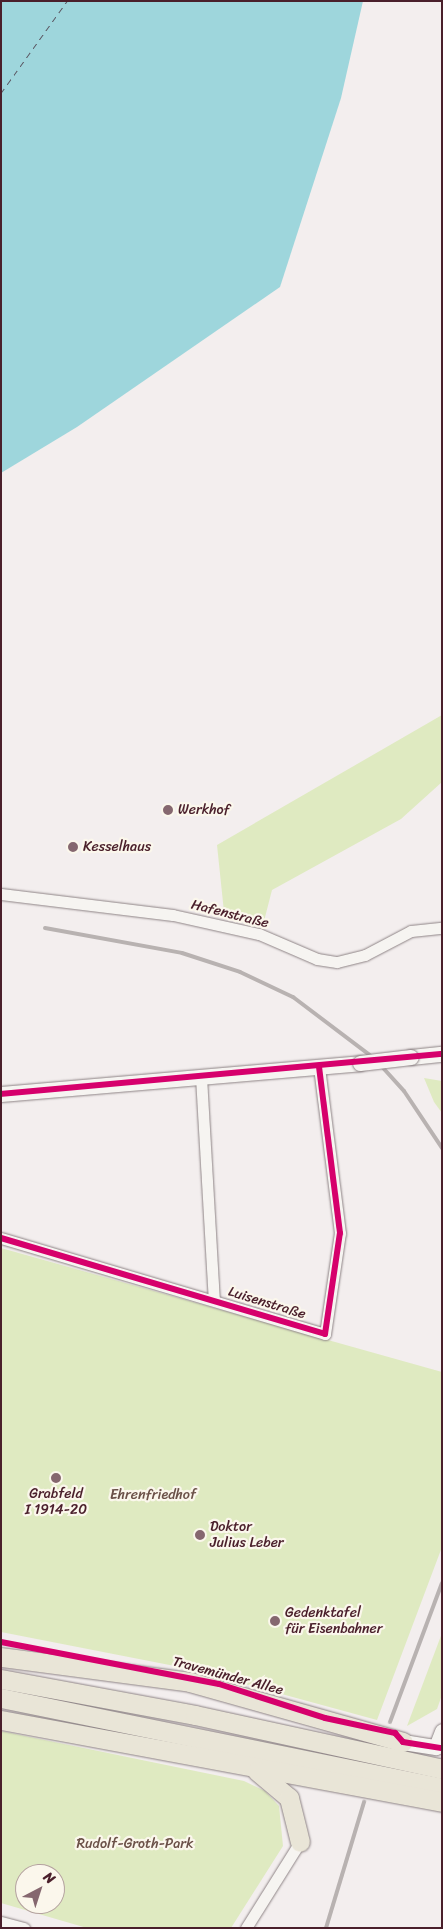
<!DOCTYPE html>
<html>
<head>
<meta charset="utf-8">
<style>
  body { margin:0 }
  #map { position:relative; width:443px; height:1929px; overflow:hidden; background:#f3eeee; font-family:Sriracha,sans-serif }
  div>[style] { position:absolute }
  .green>* { inset:0; background:#dfeac1 }
  .water>* { inset:0; background:#9ed6dc }
  .ferry>* { height:1px; margin-top:-0.5px; transform-origin:0; background:repeating-linear-gradient(90deg,#58535e 0 6px,transparent 0 11px) }
  .roads { filter:drop-shadow(0 0 1px #8e8486) drop-shadow(0 0 1px #8e8486) }
  .minor>* { height:11px; margin:-5.5px; padding:0 5.5px; transform-origin:5.5px; border-radius:5.5px; background:#f6f4f1 }
  .tertiary>* { height:15px; margin:-7.5px; padding:0 7.5px; transform-origin:7.5px; border-radius:7.5px; background:#f6f4f1 }
  .trunk>* { height:19px; margin:-9.5px; padding:0 9.5px; transform-origin:9.5px; border-radius:9.5px; background:#e9e5d7 }
  .rail>* { height:4px; margin:-2px; padding:0 2px; transform-origin:2px; border-radius:2px; background:#b8b2b1 }
  .bridges { filter:drop-shadow(0 0 1px #8e8486) drop-shadow(0 0 1px #8e8486) }
  .tertiary-bridge>* { height:15px; margin:-7.5px; padding:0 7.5px; transform-origin:7.5px; border-radius:7.5px; background:#f6f4f1 }
  .cycleway>* { height:6px; margin:-3px; padding:0 3px; transform-origin:3px; border-radius:3px; background:#d6006c }
  .dots>* { width:14px; height:14px; translate:-50% -50%; box-sizing:border-box; border:2px solid #fbf7ec; border-radius:50% }
  span { translate:-50% -50%; white-space:nowrap; text-align:center; line-height:1.15; -webkit-text-stroke:4.5px #fbf7ec; paint-order:stroke }
  .poi-label { font-size:14px; color:#4a1f2b }
  .left { translate:0 -50%; text-align:left }
  .street-label { font-size:14px; color:#4a1f2b }
  .park-label { font-size:14px; color:#6b5148 }
  .frame { position:absolute; inset:0; border:2px solid #4a1f2b; pointer-events:none }
  .north { position:absolute; left:15px; top:1864px; width:50px; height:50px; box-sizing:border-box; background:#fbf7ec; border:1px solid #b4a19f; border-radius:50%; rotate:40deg; font-size:14px; font-weight:700; line-height:20px; text-align:center; color:#4a1f2b }
  .north::after { content:''; display:block; margin:auto; width:18px; height:22px; background:#85676f; clip-path:polygon(50% 0,100% 100%,50% 72%,0 100%) }
</style>
</head>
<body>
<div id="map">
  <div class="green">
    <div style="clip-path:polygon(442px 715px,442px 782px,401px 819px,272px 890px,263px 925px,224px 912px,217px 845px)"></div>
    <div style="clip-path:polygon(424px 1078px,442px 1081px,442px 1113px,434px 1102px)"></div>
    <div style="clip-path:polygon(1px 1248px,442px 1372px,442px 1547px,377px 1720px,190px 1669px,1px 1632px)"></div>
    <div style="clip-path:polygon(442px 1633px,442px 1695px,437px 1709px,407px 1726px)"></div>
    <div style="clip-path:polygon(evenodd,1px 1731px,244px 1781px,265px 1791px,279px 1806px,283px 1846px,231px 1928px,87px 1928px,1px 1903px,1px 1731px,25px 1874px,55px 1874px,55px 1904px,25px 1904px,25px 1874px)"></div>
  </div>
  <div class="water">
    <div style="clip-path:polygon(1px 1px,363px 1px,341px 98px,280px 287px,77px 427px,1px 473px)"></div>
  </div>
  <div class="ferry">
    <div style="left:1px;top:93px;width:113px;rotate:-54.3deg"></div>
  </div>
  <div class="roads">
    <div class="minor">
      <div style="left:1px;top:894px;width:173px;rotate:7deg"></div>
      <div style="left:173px;top:915px;width:88px;rotate:12.5deg"></div>
      <div style="left:259px;top:934px;width:63px;rotate:23.3deg"></div>
      <div style="left:317px;top:959px;width:20px;rotate:9deg"></div>
      <div style="left:337px;top:962px;width:29px;rotate:-14deg"></div>
      <div style="left:365px;top:955px;width:52px;rotate:-27.6deg"></div>
      <div style="left:411px;top:931px;width:31px;rotate:-6deg"></div>
      <div style="left:201px;top:1077px;width:223px;rotate:86.7deg"></div>
      <div style="left:1px;top:1238px;width:338px;rotate:16.5deg"></div>
      <div style="left:325px;top:1334px;width:102px;rotate:-81.6deg"></div>
      <div style="left:340px;top:1233px;width:167px;rotate:-97.2deg"></div>
      <div style="left:1px;top:1922px;width:24px;rotate:15deg"></div>
      <div style="left:246px;top:1928px;width:102px;rotate:-57.9deg"></div>
    </div>
    <div class="tertiary">
      <div style="left:411px;top:1057px;width:31px;rotate:-6deg"></div>
      <div style="left:1px;top:1094px;width:360px;rotate:-4.9deg"></div>
      <div style="left:403px;top:1742px;width:33px;rotate:9deg"></div>
      <div style="left:436px;top:1747px;width:17px;rotate:-69deg"></div>
    </div>
    <div class="trunk">
      <div style="left:1px;top:1657px;width:191px;rotate:7.5deg"></div>
      <div style="left:190px;top:1682px;width:221px;rotate:15.7deg"></div>
      <div style="left:1px;top:1679px;width:197px;rotate:10.5deg"></div>
      <div style="left:195px;top:1715px;width:253px;rotate:12.3deg"></div>
      <div style="left:1px;top:1698px;width:450px;rotate:11.5deg"></div>
      <div style="left:1px;top:1720px;width:449px;rotate:10.5deg"></div>
      <div style="left:257px;top:1771px;width:42px;rotate:40.2deg"></div>
      <div style="left:289px;top:1798px;width:45px;rotate:76deg"></div>
    </div>
  </div>
  <div class="rail">
    <div style="left:45px;top:928px;width:139px;rotate:10.3deg"></div>
    <div style="left:182px;top:953px;width:61px;rotate:18.1deg"></div>
    <div style="left:240px;top:972px;width:59px;rotate:25.3deg"></div>
    <div style="left:293px;top:997px;width:103px;rotate:37.1deg"></div>
    <div style="left:375px;top:1059px;width:43px;rotate:47.8deg"></div>
    <div style="left:404px;top:1091px;width:69px;rotate:56.3deg"></div>
    <div style="left:390px;top:1722px;width:148px;rotate:-69.5deg"></div>
    <div style="left:326px;top:1928px;width:132px;rotate:-73.2deg"></div>
  </div>
  <div class="bridges">
    <div class="tertiary-bridge">
      <div style="left:360px;top:1063px;width:51px;rotate:-6.7deg"></div>
    </div>
  </div>
  <div class="cycleway">
    <div style="left:1px;top:1094px;width:443px;rotate:-5.2deg"></div>
    <div style="left:1px;top:1238px;width:338px;rotate:16.5deg"></div>
    <div style="left:325px;top:1334px;width:102px;rotate:-81.6deg"></div>
    <div style="left:340px;top:1233px;width:167px;rotate:-97.2deg"></div>
    <div style="left:1px;top:1642px;width:222px;rotate:10.9deg"></div>
    <div style="left:219px;top:1684px;width:111px;rotate:17.8deg"></div>
    <div style="left:325px;top:1718px;width:72px;rotate:12.1deg"></div>
    <div style="left:395px;top:1733px;width:12px;rotate:48deg"></div>
    <div style="left:403px;top:1742px;width:39px;rotate:9deg"></div>
  </div>
  <div class="dots">
    <div style="left:168px;top:810px;background:#85676f"></div>
    <div style="left:73px;top:847px;background:#85676f"></div>
    <div style="left:56px;top:1478px;background:#85676f"></div>
    <div style="left:200px;top:1535px;background:#85676f"></div>
    <div style="left:275px;top:1621px;background:#85676f"></div>
  </div>
  <div class="poi-label">
    <span class="left" style="left:178px;top:810px">Werkhof</span>
    <span class="left" style="left:83px;top:847px">Kesselhaus</span>
    <span style="left:56px;top:1502px">Grabfeld<br>I 1914-20</span>
    <span class="left" style="left:210px;top:1535px">Doktor<br>Julius Leber</span>
    <span class="left" style="left:285px;top:1621px">Gedenktafel<br>für Eisenbahner</span>
  </div>
  <div class="street-label">
    <span style="left:230px;top:914px;rotate:14deg">Hafenstraße</span>
    <span style="left:267px;top:1303px;rotate:17deg">Luisenstraße</span>
    <span style="left:228px;top:1676px;rotate:15deg">Travemünder Allee</span>
  </div>
  <div class="park-label">
    <span style="left:153px;top:1495px">Ehrenfriedhof</span>
    <span style="left:135px;top:1844px">Rudolf-Groth-Park</span>
  </div>
  <div class="frame"></div>
  <div class="north">N</div>
</div>
</body>
</html>
